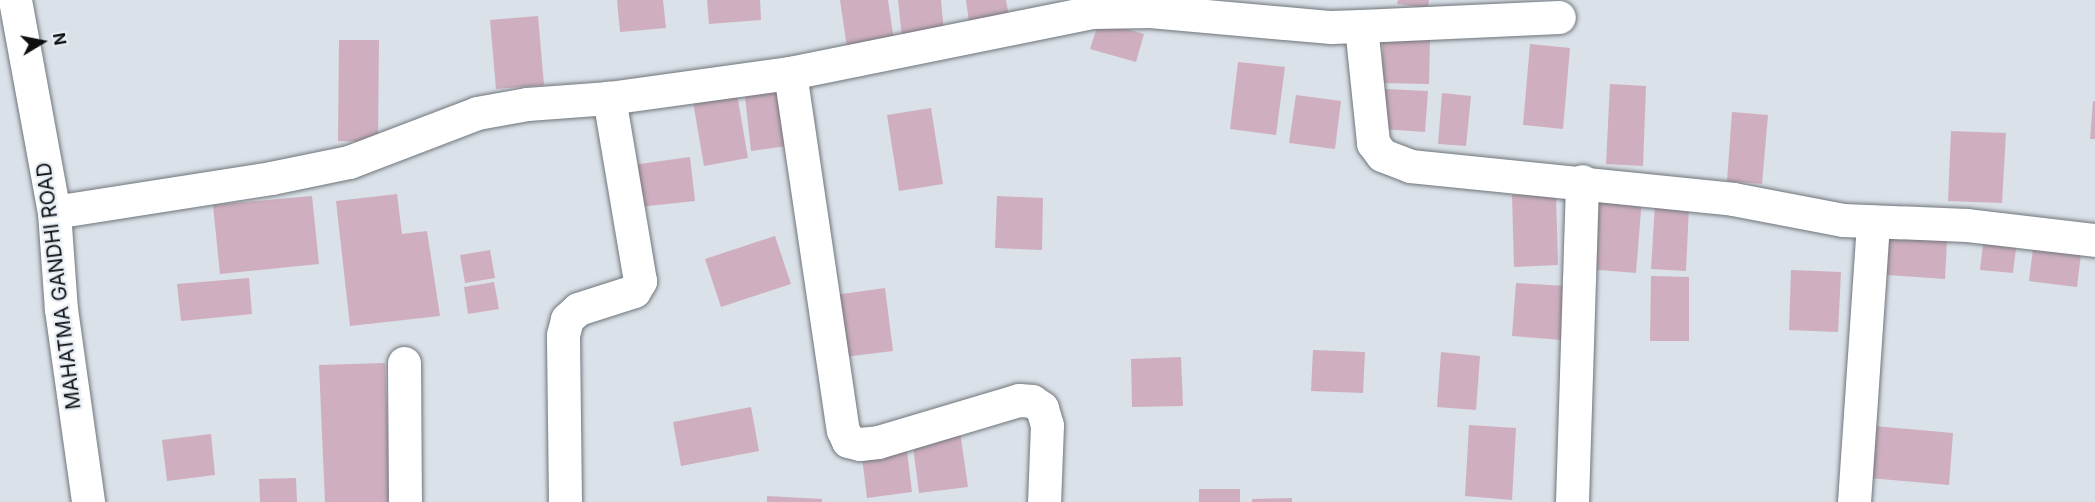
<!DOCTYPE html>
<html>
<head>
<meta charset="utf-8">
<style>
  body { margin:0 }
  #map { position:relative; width:2095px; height:502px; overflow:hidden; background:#dae1e8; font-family:Inter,sans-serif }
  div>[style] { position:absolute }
  .building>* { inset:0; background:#cfafbf }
  .roads { filter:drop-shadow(0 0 2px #6f757b) drop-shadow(0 0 2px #6f757b) }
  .minor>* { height:33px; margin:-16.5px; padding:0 16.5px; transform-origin:16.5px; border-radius:16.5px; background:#fff }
  .major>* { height:33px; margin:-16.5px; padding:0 16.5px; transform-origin:16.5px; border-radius:16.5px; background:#fff }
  span { translate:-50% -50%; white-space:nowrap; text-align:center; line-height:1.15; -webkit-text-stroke:4.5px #e7eef5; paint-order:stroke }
  .street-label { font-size:20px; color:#0d0f11 }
  .north { position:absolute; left:12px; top:12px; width:60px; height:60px; -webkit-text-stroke:4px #e7eef5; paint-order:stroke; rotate:80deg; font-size:16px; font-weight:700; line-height:24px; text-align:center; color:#0d0f11 }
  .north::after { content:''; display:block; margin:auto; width:21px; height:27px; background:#0d0f11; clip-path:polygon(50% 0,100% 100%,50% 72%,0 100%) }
</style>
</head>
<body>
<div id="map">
  <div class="building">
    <div style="clip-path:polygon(617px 0,663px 0,666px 28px,620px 32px)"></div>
    <div style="clip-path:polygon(707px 0,760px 0,761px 20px,709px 24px)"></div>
    <div style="clip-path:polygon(840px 0,888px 0,894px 41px,847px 48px)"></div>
    <div style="clip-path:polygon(898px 0,941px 0,944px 33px,902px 37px)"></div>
    <div style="clip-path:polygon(966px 0,1006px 0,1009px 17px,969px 22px)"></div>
    <div style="clip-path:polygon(1398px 0,1429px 0,1428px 8px,1397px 4px)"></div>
    <div style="clip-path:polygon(538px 16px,544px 85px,496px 89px,490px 20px)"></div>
    <div style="clip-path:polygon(1099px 21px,1144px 34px,1136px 62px,1090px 49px)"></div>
    <div style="clip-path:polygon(1383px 38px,1430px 38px,1429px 84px,1382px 83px)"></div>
    <div style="clip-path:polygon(339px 40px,379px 40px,378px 142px,338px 141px)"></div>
    <div style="clip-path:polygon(1530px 44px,1570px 48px,1563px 129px,1523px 125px)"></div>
    <div style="clip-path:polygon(1238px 62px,1285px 67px,1276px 135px,1230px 129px)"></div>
    <div style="clip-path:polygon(1610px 84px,1646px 86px,1643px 166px,1606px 164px)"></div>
    <div style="clip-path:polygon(1385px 89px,1428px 91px,1425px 132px,1383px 129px)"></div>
    <div style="clip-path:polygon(779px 91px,787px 146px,751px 151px,745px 96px)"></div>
    <div style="clip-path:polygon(1442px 93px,1471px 96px,1466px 146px,1438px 144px)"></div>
    <div style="clip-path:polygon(737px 94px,748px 158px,704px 166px,693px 102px)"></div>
    <div style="clip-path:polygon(1296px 95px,1341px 101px,1335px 149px,1289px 143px)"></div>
    <div style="clip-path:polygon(2093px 101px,2095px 101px,2095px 139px,2090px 139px)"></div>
    <div style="clip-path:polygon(931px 108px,943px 184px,899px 191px,887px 115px)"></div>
    <div style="clip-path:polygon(1732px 112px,1768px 115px,1762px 184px,1727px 181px)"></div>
    <div style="clip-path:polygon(1951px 131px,2006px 133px,2002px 203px,1948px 201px)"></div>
    <div style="clip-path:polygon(690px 157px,695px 201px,630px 208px,625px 166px)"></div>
    <div style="clip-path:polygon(1594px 193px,1642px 198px,1636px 273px,1588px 269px)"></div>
    <div style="clip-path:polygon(397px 194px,402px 234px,427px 231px,440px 316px,350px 326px,336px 201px)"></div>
    <div style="clip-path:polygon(1556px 194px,1558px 265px,1514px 267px,1512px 195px)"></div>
    <div style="clip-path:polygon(312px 196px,319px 264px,220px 274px,213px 205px)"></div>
    <div style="clip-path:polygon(997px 196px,1043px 198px,1042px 250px,995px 248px)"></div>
    <div style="clip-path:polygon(1655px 204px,1689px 206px,1686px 271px,1651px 269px)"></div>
    <div style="clip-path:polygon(775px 236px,791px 284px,721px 307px,705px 259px)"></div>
    <div style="clip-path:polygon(1984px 236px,2017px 240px,2013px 273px,1980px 270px)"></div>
    <div style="clip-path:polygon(1889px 238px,1947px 241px,1945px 279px,1887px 275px)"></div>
    <div style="clip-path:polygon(2034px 240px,2082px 246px,2077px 287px,2029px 281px)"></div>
    <div style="clip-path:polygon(490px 250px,495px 278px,465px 283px,460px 255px)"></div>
    <div style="clip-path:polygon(1791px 270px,1841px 272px,1838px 332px,1789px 330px)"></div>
    <div style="clip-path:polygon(1651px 276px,1689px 277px,1689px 341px,1650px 341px)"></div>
    <div style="clip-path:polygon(249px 278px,252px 314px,181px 321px,177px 284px)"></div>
    <div style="clip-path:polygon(494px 282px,499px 309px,468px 314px,464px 287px)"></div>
    <div style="clip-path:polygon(1516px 283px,1566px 286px,1562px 340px,1512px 336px)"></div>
    <div style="clip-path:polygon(885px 288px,893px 351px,844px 357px,835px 295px)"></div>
    <div style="clip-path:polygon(1313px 350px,1365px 352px,1363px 393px,1311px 391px)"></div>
    <div style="clip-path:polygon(1441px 352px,1480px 356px,1476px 410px,1437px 407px)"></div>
    <div style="clip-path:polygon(1181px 357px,1183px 406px,1132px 407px,1131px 359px)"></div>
    <div style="clip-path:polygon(385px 363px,391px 502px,325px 502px,319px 365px)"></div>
    <div style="clip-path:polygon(751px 407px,759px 451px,681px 466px,673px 422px)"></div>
    <div style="clip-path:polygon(1469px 425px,1516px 428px,1512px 500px,1465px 496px)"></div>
    <div style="clip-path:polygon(1874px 426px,1953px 433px,1949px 485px,1869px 478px)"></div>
    <div style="clip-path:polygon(960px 432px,968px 487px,919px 493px,912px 439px)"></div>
    <div style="clip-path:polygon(211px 434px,215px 475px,167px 481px,162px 440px)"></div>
    <div style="clip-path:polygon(906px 443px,912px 492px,867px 498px,861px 449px)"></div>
    <div style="clip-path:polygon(296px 478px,297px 502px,260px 502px,259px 479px)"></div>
    <div style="clip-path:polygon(1199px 489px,1240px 489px,1240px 502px,1199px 502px)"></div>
    <div style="clip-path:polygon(767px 496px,822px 499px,822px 502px,767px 502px)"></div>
    <div style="clip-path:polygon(1292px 498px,1292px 502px,1252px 502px,1252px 499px)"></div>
  </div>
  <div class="roads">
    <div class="minor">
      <div style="left:1361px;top:26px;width:198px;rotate:-2.6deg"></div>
      <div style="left:790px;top:73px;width:361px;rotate:81.6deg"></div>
      <div style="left:843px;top:430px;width:12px;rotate:66deg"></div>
      <div style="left:848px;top:441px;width:12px;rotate:14deg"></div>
      <div style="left:860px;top:444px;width:18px;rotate:-6deg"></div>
      <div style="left:878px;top:442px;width:147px;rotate:-16.6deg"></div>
      <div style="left:1019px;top:400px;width:13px;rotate:4deg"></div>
      <div style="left:1032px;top:401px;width:12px;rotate:35deg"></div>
      <div style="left:1042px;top:408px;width:18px;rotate:74deg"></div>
      <div style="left:1047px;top:425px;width:77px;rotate:92.2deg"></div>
      <div style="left:54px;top:212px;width:220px;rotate:-8.9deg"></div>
      <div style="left:271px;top:178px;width:80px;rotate:-11.6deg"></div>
      <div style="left:349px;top:162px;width:137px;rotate:-20.9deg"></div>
      <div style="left:477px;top:113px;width:51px;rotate:-10.2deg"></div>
      <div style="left:527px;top:104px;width:82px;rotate:-4.2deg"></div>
      <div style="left:609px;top:98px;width:183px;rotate:-7.9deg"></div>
      <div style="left:790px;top:73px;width:309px;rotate:-11.4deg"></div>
      <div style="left:1093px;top:12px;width:57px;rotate:-1deg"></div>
      <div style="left:1150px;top:11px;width:182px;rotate:5.1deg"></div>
      <div style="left:1331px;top:27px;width:30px;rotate:-2deg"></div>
      <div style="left:1361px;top:26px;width:118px;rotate:84.1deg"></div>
      <div style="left:1373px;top:143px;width:15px;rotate:53deg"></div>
      <div style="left:1382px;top:155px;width:30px;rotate:21deg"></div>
      <div style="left:1410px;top:166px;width:325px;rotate:5.8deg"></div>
      <div style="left:1733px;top:199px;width:112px;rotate:10.8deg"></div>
      <div style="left:1843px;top:220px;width:124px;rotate:2.3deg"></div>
      <div style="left:1967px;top:225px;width:129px;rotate:6.7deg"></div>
      <div style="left:404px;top:363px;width:139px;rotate:89.6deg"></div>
      <div style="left:565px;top:502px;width:167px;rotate:-90.7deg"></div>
      <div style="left:563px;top:335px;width:16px;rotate:-76deg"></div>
      <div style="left:567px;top:319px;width:15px;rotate:-42deg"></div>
      <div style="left:578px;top:309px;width:59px;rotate:-17.8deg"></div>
      <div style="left:634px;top:291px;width:12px;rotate:-59deg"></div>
      <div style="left:640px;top:281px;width:186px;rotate:-99.6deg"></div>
      <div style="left:1572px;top:502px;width:321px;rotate:-88.2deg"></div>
      <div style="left:1854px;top:502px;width:281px;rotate:-86.1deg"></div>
    </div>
    <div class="major">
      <div style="left:15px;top:0;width:216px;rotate:79.6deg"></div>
      <div style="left:54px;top:212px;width:97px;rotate:85.9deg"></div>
      <div style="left:61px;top:309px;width:195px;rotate:82deg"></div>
    </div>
  </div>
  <div class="street-label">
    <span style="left:59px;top:286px;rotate:-97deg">MAHATMA GANDHI ROAD</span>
  </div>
  <div class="north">N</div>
</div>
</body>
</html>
